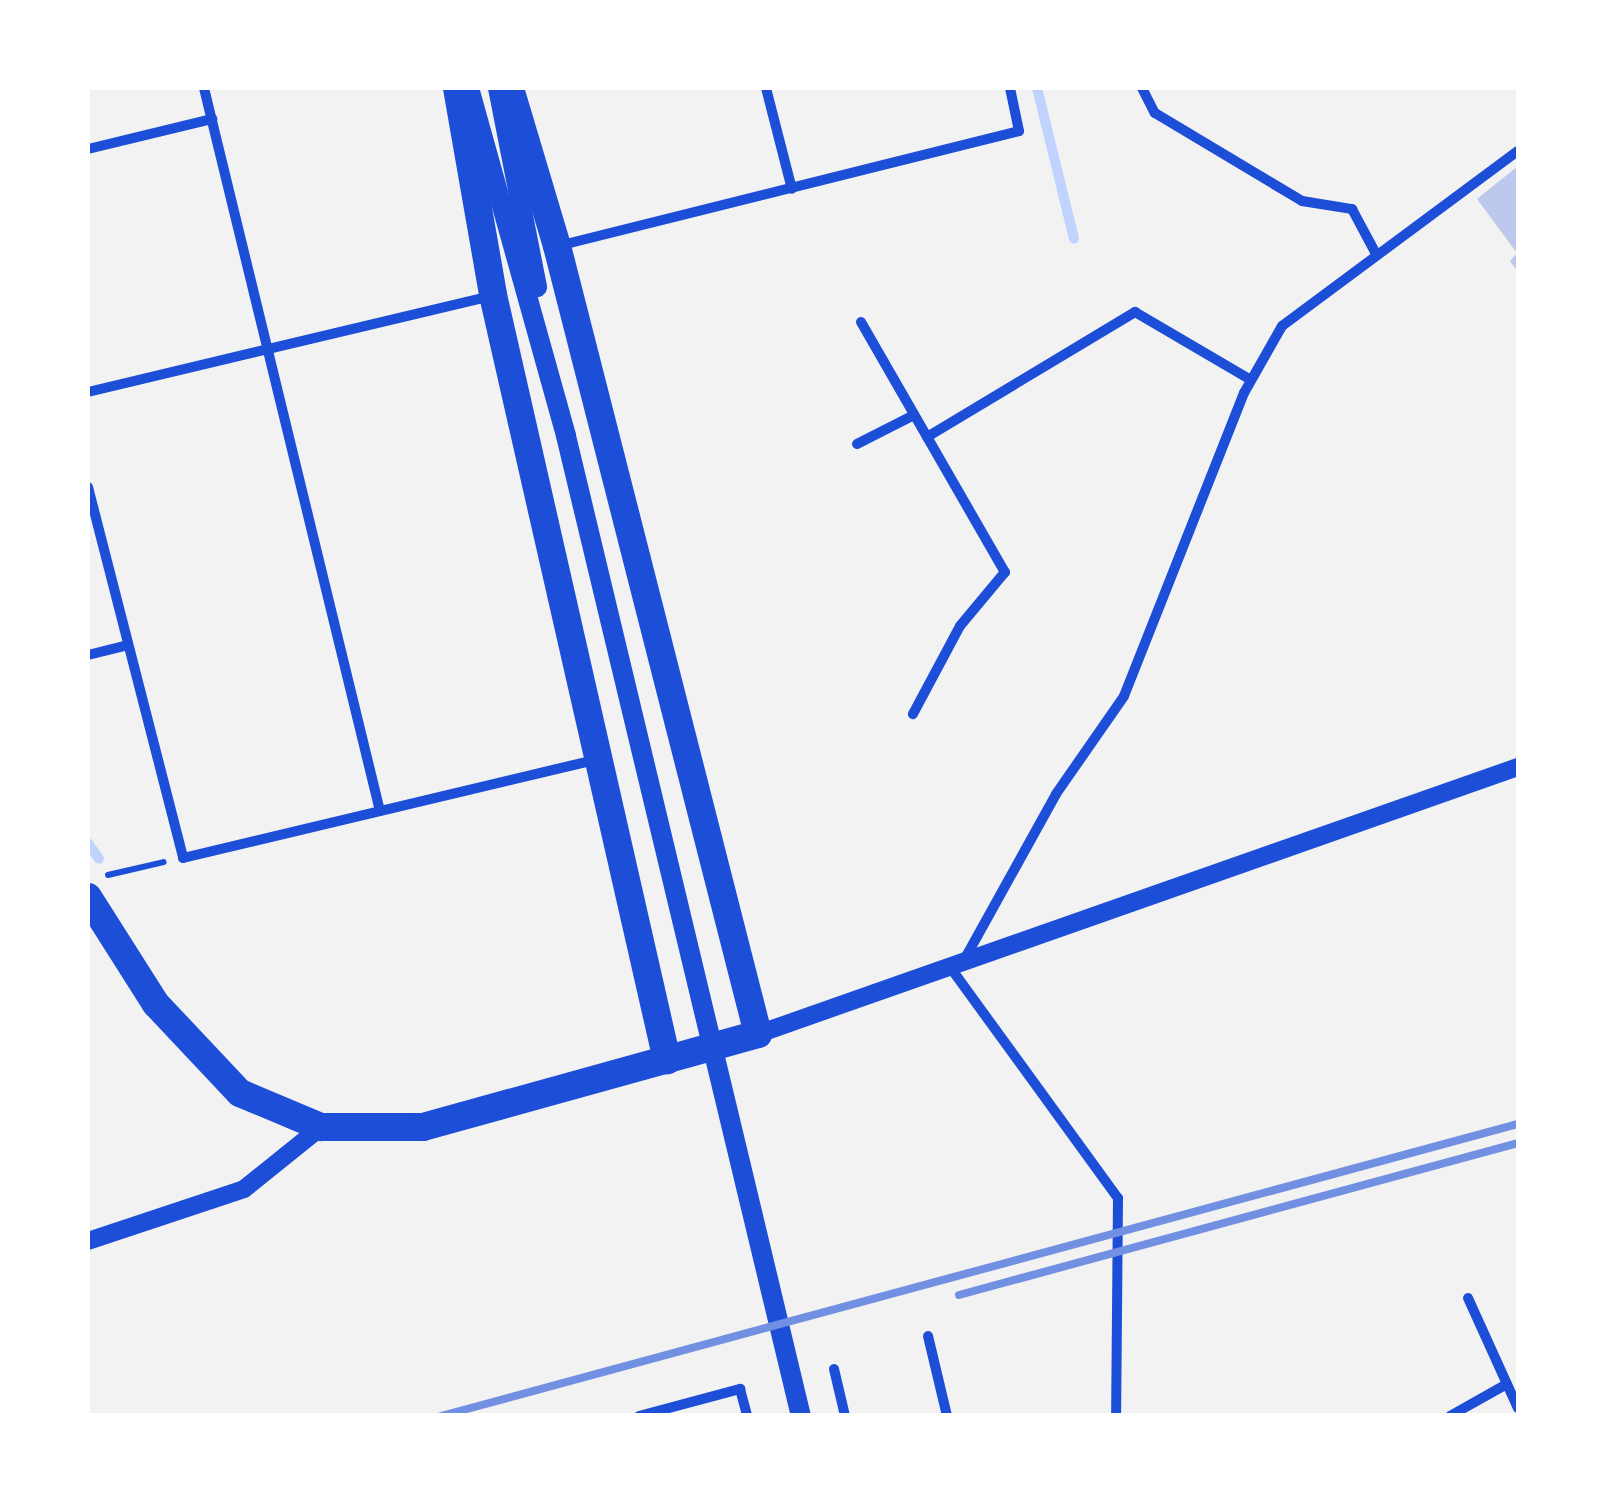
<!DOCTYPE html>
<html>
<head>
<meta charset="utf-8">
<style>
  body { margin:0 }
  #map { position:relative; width:1606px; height:1503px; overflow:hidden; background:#f2f2f2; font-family:"IBM Plex Sans",sans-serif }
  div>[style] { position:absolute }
  .stream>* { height:10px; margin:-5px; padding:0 5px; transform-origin:5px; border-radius:5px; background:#bfd3fe }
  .building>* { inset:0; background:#bdc9ec }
  .path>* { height:6px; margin:-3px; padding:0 3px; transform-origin:3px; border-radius:3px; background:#1d4ed8 }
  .minor>* { height:10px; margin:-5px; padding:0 5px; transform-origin:5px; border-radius:5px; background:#1d4ed8 }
  .tertiary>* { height:18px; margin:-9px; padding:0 9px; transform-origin:9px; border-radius:9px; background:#1d4ed8 }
  .secondary>* { height:20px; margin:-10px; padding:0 10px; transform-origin:10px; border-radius:10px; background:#1d4ed8 }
  .trunk>* { height:28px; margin:-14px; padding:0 14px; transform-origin:14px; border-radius:14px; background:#1d4ed8 }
  .rail>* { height:8px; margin:-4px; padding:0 4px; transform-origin:4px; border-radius:4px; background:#7290e2 }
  span { translate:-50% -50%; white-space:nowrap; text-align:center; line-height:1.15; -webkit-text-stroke:8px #fff; paint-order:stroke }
  .frame { position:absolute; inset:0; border:90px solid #fff; pointer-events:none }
</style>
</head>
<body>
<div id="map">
  <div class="stream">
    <div style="left:1037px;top:88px;width:155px;rotate:76.2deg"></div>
    <div style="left:88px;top:843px;width:19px;rotate:55deg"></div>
  </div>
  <div class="building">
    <div style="clip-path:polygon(1518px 166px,1518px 272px,1510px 261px,1517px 253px,1477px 199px)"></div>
  </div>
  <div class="path">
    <div style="left:108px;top:875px;width:57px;rotate:-13.1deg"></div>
  </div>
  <div class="minor">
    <div style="left:204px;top:88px;width:744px;rotate:76.32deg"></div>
    <div style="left:766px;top:88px;width:104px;rotate:75.6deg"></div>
    <div style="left:1142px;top:88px;width:28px;rotate:63deg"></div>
    <div style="left:1155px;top:113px;width:171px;rotate:30.9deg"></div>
    <div style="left:1302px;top:201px;width:51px;rotate:9.1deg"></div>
    <div style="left:1352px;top:209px;width:49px;rotate:61.9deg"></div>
    <div style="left:88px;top:149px;width:128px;rotate:-13.6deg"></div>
    <div style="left:558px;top:246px;width:475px;rotate:-14deg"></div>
    <div style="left:1019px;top:131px;width:44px;rotate:-101.8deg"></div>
    <div style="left:861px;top:322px;width:289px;rotate:60.1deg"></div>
    <div style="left:1005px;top:572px;width:70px;rotate:129.8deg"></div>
    <div style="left:960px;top:626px;width:100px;rotate:118.1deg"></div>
    <div style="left:88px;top:392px;width:413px;rotate:-13.4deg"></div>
    <div style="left:927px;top:437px;width:243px;rotate:-31deg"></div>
    <div style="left:1135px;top:312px;width:134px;rotate:30.4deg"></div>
    <div style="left:857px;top:444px;width:64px;rotate:-27deg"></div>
    <div style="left:88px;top:487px;width:383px;rotate:75.6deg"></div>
    <div style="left:183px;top:858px;width:426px;rotate:-13.4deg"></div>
    <div style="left:88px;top:655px;width:41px;rotate:-14deg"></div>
    <div style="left:963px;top:962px;width:192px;rotate:-61deg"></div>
    <div style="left:1056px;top:794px;width:119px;rotate:-55.2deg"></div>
    <div style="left:1124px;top:696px;width:326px;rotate:-68.4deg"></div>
    <div style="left:1244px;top:393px;width:77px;rotate:-60.4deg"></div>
    <div style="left:1282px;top:326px;width:294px;rotate:-36.6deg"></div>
    <div style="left:950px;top:967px;width:286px;rotate:54deg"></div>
    <div style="left:1118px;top:1198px;width:218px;rotate:90.5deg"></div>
    <div style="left:1468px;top:1298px;width:121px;rotate:65.6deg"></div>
    <div style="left:928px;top:1336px;width:82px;rotate:76.6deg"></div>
    <div style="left:834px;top:1369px;width:48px;rotate:76.8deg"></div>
    <div style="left:639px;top:1416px;width:105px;rotate:-15deg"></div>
    <div style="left:740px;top:1389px;width:28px;rotate:75deg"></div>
    <div style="left:1450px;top:1416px;width:65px;rotate:-29.3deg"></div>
  </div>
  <div class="tertiary">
    <div style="left:758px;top:1034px;width:806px;rotate:-19.36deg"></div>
    <div style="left:88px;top:1241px;width:164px;rotate:-18.4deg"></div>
    <div style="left:244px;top:1189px;width:99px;rotate:-38.8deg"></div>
  </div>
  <div class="secondary">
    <div style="left:469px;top:88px;width:361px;rotate:74.4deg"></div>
    <div style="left:566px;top:436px;width:1008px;rotate:76.52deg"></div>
    <div style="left:498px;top:88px;width:203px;rotate:78.9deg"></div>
  </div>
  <div class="trunk">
    <div style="left:457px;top:88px;width:210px;rotate:80.1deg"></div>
    <div style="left:493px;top:295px;width:785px;rotate:77.19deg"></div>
    <div style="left:88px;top:897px;width:127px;rotate:57.6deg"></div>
    <div style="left:156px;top:1004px;width:122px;rotate:46.7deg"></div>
    <div style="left:240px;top:1093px;width:88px;rotate:22.8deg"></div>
    <div style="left:321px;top:1127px;width:102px"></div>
    <div style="left:423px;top:1127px;width:348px;rotate:-15.5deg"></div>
    <div style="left:758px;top:1034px;width:813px;rotate:-104.31deg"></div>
    <div style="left:557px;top:246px;width:165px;rotate:-106.6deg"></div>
  </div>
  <div class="rail">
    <div style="left:959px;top:1295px;width:579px;rotate:-15.21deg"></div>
    <div style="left:441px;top:1416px;width:1116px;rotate:-15.17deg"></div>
  </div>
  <div class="frame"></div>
</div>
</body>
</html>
